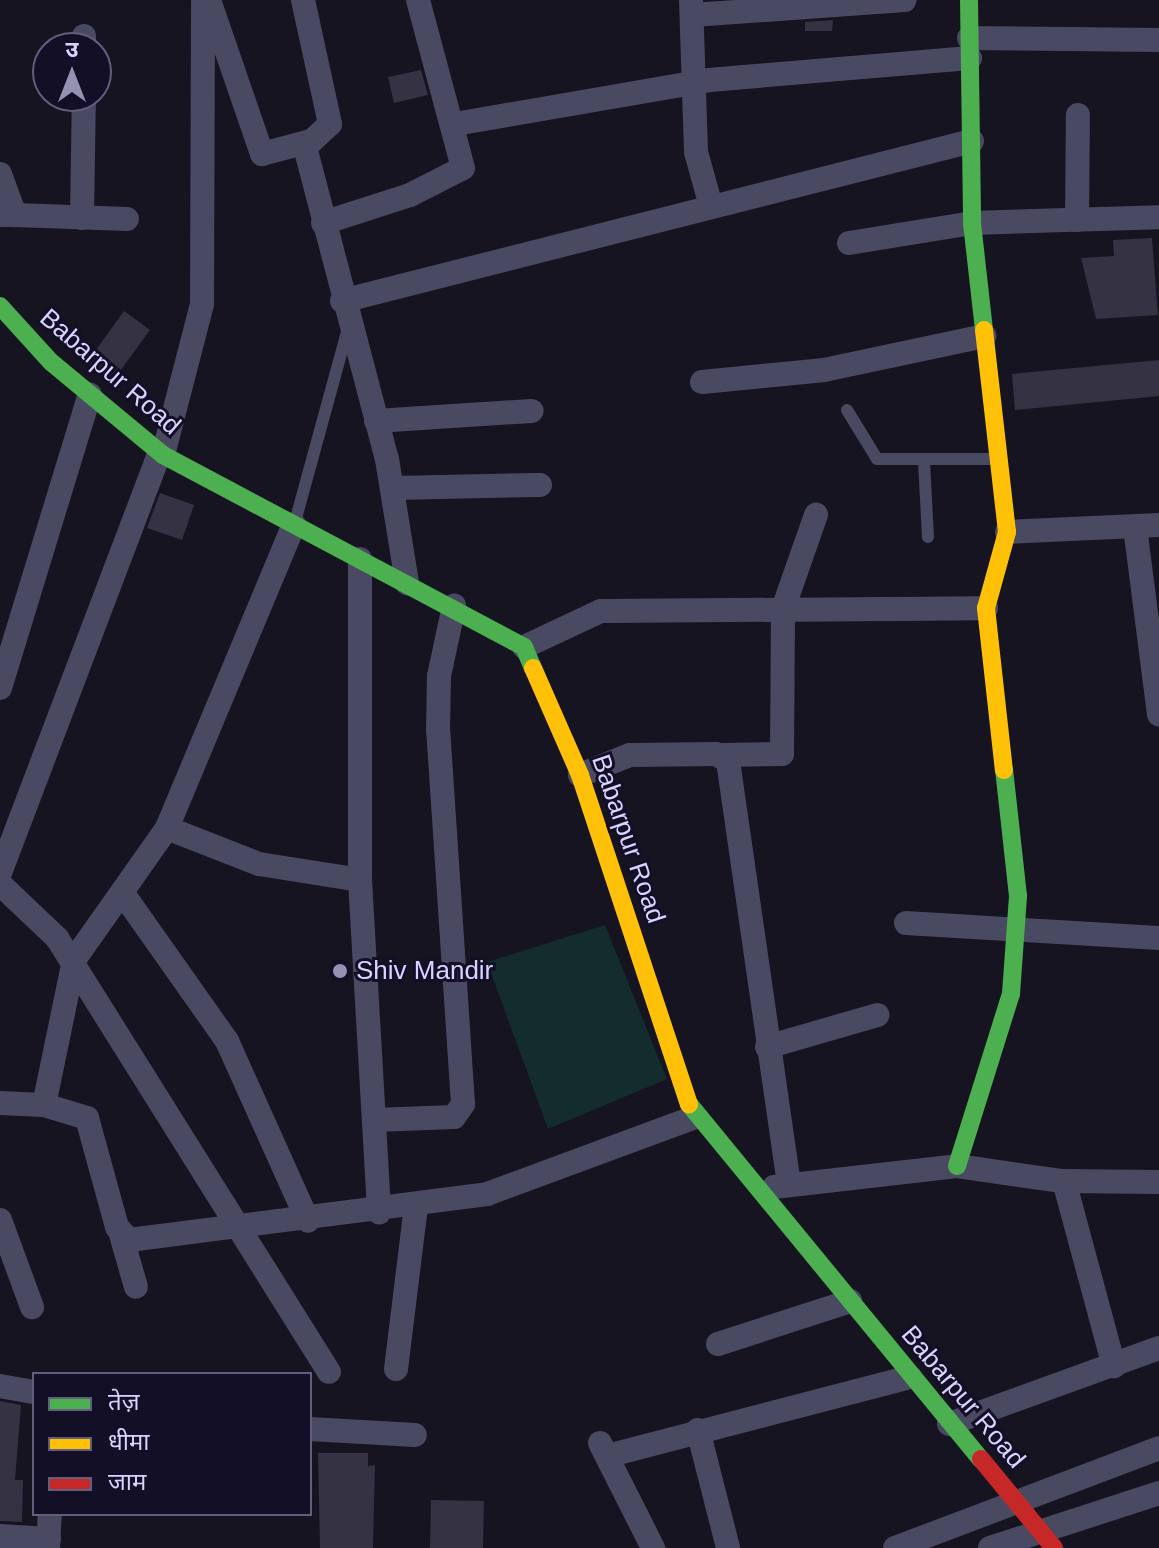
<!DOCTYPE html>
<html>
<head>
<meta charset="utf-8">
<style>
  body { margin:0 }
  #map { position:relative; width:1159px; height:1548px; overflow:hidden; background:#161421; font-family:Helvetica,"Noto Sans Devanagari",sans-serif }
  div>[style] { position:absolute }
  .green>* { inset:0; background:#132c2d }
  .building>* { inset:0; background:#343243 }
  .lane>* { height:12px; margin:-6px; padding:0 6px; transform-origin:6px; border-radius:6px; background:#4a4962 }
  .street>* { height:24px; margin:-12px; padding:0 12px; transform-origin:12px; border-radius:12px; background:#4a4962 }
  .fast>* { height:18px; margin:-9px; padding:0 9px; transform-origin:9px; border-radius:9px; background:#4caf50 }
  .slow>* { height:18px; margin:-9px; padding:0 9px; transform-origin:9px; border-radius:9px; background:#ffc107 }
  .jam>* { height:18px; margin:-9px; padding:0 9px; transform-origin:9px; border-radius:9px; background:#c62828 }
  .dots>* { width:22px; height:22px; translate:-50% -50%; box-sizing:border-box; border:4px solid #130f26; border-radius:50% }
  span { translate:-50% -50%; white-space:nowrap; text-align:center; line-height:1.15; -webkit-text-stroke:6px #130f26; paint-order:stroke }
  .street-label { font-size:26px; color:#d9d4ff }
  .poi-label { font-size:26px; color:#d9d4ff }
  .left { translate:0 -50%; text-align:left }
  .legend { position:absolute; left:32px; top:1372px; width:280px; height:144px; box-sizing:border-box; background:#130f26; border:2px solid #625e7d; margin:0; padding:10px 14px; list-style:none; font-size:24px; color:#d9d4ff }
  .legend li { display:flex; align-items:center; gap:16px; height:40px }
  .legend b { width:40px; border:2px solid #625e7d }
  .north { position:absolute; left:32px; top:32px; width:80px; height:80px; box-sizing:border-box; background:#130f26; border:2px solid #625e7d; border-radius:50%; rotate:0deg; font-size:22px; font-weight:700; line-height:32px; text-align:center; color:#d9d4ff }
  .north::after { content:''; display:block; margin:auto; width:28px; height:36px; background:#9591b1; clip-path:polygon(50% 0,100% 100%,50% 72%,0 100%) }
</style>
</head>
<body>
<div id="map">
  <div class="green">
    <div style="clip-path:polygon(605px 925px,667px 1079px,548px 1129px,487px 962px)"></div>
  </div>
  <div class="building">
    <div style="clip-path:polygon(833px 20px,832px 31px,805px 31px,805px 22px)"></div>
    <div style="clip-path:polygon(421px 70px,428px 95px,394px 103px,388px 77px)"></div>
    <div style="clip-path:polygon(1152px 238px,1158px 315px,1096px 319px,1081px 258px,1114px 256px,1113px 240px)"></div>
    <div style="clip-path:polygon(124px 311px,150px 330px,112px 382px,86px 364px)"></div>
    <div style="clip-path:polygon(1159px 360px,1159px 396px,1015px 410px,1012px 374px)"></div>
    <div style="clip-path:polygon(160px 493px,194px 505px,182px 540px,147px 528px)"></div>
    <div style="clip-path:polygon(0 1401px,21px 1405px,15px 1480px,23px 1480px,22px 1522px,0 1521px)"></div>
    <div style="clip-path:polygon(318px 1453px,368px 1453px,368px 1466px,375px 1465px,373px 1548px,320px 1548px)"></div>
    <div style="clip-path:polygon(431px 1500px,484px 1501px,483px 1548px,430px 1548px)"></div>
  </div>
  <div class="lane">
    <div style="left:847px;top:410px;width:57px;rotate:58.5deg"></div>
    <div style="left:877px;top:459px;width:117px"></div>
    <div style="left:924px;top:461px;width:76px;rotate:87deg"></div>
    <div style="left:295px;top:522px;width:201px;rotate:-74.7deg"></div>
  </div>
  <div class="street">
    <div style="left:209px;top:0;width:163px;rotate:71deg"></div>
    <div style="left:262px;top:154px;width:47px;rotate:-14.9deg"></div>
    <div style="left:303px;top:0;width:127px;rotate:77.7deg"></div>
    <div style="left:330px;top:124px;width:34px;rotate:137deg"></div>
    <div style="left:305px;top:147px;width:323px;rotate:75.3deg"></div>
    <div style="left:387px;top:459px;width:126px;rotate:80.8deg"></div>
    <div style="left:691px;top:0;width:152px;rotate:88.1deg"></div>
    <div style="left:696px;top:152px;width:56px;rotate:74.5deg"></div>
    <div style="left:692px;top:15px;width:213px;rotate:-4deg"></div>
    <div style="left:969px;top:38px;width:190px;rotate:0.6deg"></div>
    <div style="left:84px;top:48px;width:12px;rotate:-90deg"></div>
    <div style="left:455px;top:124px;width:258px;rotate:-9.8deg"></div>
    <div style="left:709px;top:80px;width:262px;rotate:-4.8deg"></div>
    <div style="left:0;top:174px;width:44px;rotate:69.9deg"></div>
    <div style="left:15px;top:215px;width:15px;rotate:180deg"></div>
    <div style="left:15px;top:215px;width:112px;rotate:2deg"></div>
    <div style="left:82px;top:218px;width:122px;rotate:-89.1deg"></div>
    <div style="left:1077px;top:220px;width:105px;rotate:-89.5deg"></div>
    <div style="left:323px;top:223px;width:91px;rotate:-17.8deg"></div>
    <div style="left:410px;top:195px;width:59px;rotate:-27deg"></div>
    <div style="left:463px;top:168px;width:174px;rotate:-105deg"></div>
    <div style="left:849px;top:243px;width:125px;rotate:-9.2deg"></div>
    <div style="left:972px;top:223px;width:187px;rotate:-1.8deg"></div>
    <div style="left:342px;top:301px;width:650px;rotate:-14.25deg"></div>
    <div style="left:702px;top:382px;width:123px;rotate:-5.6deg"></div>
    <div style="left:824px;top:370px;width:164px;rotate:-12deg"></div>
    <div style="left:376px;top:421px;width:156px;rotate:-3.7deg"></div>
    <div style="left:163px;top:455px;width:156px;rotate:-75.5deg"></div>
    <div style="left:202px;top:304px;width:304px;rotate:-89.8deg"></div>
    <div style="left:393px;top:488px;width:147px;rotate:-1.2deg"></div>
    <div style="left:1135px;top:527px;width:189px;rotate:82.7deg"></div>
    <div style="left:1007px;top:532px;width:152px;rotate:-2.6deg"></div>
    <div style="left:360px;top:559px;width:321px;rotate:90deg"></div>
    <div style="left:360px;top:880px;width:333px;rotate:86.7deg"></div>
    <div style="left:524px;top:647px;width:85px;rotate:-25.1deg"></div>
    <div style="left:601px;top:611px;width:385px;rotate:-0.4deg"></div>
    <div style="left:0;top:688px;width:307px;rotate:-73deg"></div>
    <div style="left:722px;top:755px;width:60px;rotate:-1deg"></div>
    <div style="left:782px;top:754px;width:145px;rotate:-89.6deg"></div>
    <div style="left:783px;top:609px;width:100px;rotate:-70.7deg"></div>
    <div style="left:580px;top:775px;width:54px;rotate:-21.8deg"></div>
    <div style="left:630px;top:755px;width:86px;rotate:-0.7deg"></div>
    <div style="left:716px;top:754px;width:14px;rotate:30deg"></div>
    <div style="left:728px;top:761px;width:426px;rotate:81.8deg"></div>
    <div style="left:167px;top:828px;width:99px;rotate:21.4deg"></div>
    <div style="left:259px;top:864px;width:102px;rotate:9deg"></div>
    <div style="left:0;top:873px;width:450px;rotate:-69.2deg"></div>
    <div style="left:0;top:884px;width:79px;rotate:43.5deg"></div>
    <div style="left:57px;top:938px;width:512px;rotate:57.92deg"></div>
    <div style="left:124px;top:895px;width:179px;rotate:54.8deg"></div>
    <div style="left:227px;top:1041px;width:197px;rotate:65.8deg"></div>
    <div style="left:906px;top:923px;width:253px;rotate:3.4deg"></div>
    <div style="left:767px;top:1047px;width:115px;rotate:-16.2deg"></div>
    <div style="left:0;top:1103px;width:44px;rotate:2.6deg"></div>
    <div style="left:44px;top:1105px;width:45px;rotate:16.8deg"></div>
    <div style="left:87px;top:1118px;width:113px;rotate:74.6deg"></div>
    <div style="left:117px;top:1227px;width:18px;rotate:47deg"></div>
    <div style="left:129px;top:1240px;width:361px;rotate:-7.3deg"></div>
    <div style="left:487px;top:1194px;width:220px;rotate:-20.3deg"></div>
    <div style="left:44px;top:1105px;width:148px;rotate:-78.3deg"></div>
    <div style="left:74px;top:960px;width:161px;rotate:-54.8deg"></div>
    <div style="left:167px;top:828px;width:329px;rotate:-67.3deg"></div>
    <div style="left:374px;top:1120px;width:80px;rotate:-2.1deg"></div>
    <div style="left:454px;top:1117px;width:16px;rotate:-55deg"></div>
    <div style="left:463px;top:1104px;width:374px;rotate:-93.8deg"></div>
    <div style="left:438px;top:731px;width:55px;rotate:-89deg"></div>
    <div style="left:439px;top:676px;width:72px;rotate:-77.9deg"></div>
    <div style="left:1064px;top:1181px;width:192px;rotate:74.9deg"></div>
    <div style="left:774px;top:1187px;width:184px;rotate:-6.5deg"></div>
    <div style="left:957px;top:1166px;width:105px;rotate:8.2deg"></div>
    <div style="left:1061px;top:1181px;width:98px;rotate:0.6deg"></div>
    <div style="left:0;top:1220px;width:93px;rotate:69.8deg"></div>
    <div style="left:120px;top:1231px;width:58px;rotate:74.1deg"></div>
    <div style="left:718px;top:1344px;width:139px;rotate:-18deg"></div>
    <div style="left:396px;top:1369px;width:163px;rotate:-83deg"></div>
    <div style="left:0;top:1386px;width:35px;rotate:10deg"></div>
    <div style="left:949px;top:1424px;width:223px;rotate:-19.9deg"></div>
    <div style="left:310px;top:1429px;width:105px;rotate:3.3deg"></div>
    <div style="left:698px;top:1430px;width:122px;rotate:75.7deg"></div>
    <div style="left:600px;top:1443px;width:118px;rotate:63.2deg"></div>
    <div style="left:607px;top:1456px;width:313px;rotate:-14.6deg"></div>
    <div style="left:0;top:1536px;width:49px;rotate:3.5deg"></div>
    <div style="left:48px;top:1548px;width:34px;rotate:-87deg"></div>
    <div style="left:895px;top:1548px;width:282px;rotate:-20.7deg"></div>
    <div style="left:990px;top:1548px;width:178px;rotate:-18deg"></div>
  </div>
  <div class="fast">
    <div style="left:969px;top:0;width:223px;rotate:89.2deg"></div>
    <div style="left:972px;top:223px;width:108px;rotate:83.6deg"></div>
    <div style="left:0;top:306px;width:76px;rotate:47.7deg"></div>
    <div style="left:51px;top:362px;width:146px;rotate:39.7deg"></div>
    <div style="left:163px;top:455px;width:409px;rotate:28deg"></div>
    <div style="left:524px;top:647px;width:23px;rotate:67deg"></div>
    <div style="left:689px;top:1104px;width:460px;rotate:50.6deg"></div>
    <div style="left:957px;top:1166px;width:180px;rotate:-72.6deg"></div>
    <div style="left:1011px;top:994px;width:98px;rotate:-85.9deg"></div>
    <div style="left:1018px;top:896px;width:127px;rotate:-96.3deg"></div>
  </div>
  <div class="slow">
    <div style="left:984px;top:330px;width:203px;rotate:83.5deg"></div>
    <div style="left:1007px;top:532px;width:79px;rotate:105.4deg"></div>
    <div style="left:986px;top:608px;width:163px;rotate:83.7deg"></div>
    <div style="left:533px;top:668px;width:117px;rotate:66.3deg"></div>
    <div style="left:580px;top:775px;width:347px;rotate:71.7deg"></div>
  </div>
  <div class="jam">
    <div style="left:981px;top:1459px;width:115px;rotate:50.6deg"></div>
  </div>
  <div class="dots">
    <div style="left:340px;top:971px;background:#9591b1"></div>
  </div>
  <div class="street-label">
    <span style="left:110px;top:372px;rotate:41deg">Babarpur Road</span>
    <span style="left:628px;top:839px;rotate:71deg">Babarpur Road</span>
    <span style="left:963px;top:1397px;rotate:50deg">Babarpur Road</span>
  </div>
  <div class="poi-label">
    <span class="left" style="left:356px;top:971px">Shiv Mandir</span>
  </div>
  <ul class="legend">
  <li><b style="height:10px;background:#4caf50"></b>तेज़</li>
  <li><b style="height:10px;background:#ffc107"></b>धीमा</li>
  <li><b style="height:10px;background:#c62828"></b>जाम</li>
  </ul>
  <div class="north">उ</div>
</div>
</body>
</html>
